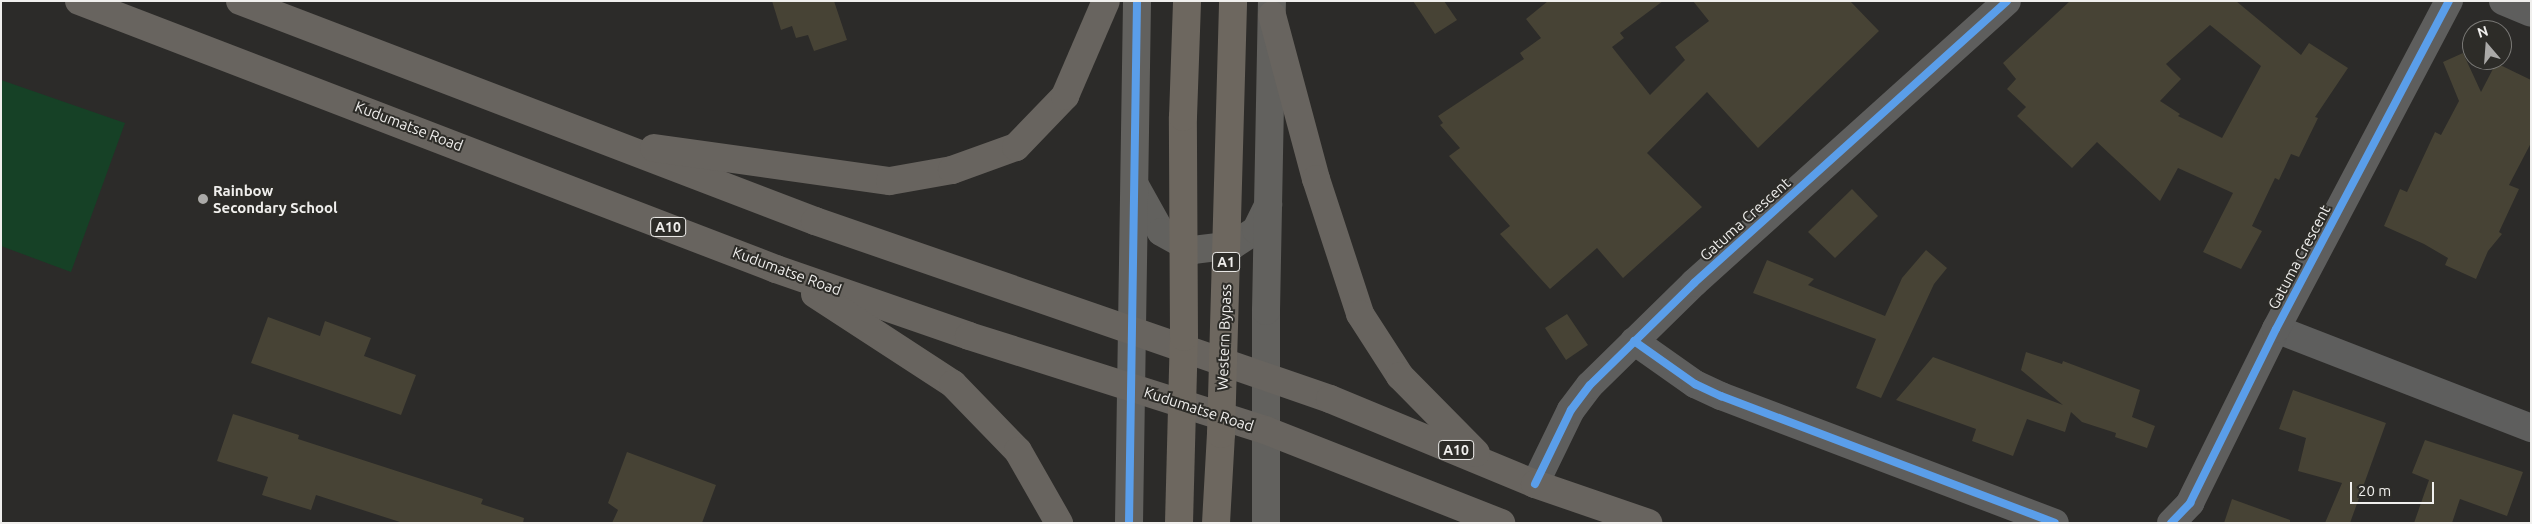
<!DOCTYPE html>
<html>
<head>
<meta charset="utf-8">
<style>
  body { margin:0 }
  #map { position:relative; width:2532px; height:524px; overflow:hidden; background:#2c2b29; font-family:Ubuntu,sans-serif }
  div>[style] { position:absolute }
  .green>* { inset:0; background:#164126 }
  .building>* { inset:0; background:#474335 }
  .street>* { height:28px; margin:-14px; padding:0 14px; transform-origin:14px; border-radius:14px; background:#5e5e5d }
  .secondary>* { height:28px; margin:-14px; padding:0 14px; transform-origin:14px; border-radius:14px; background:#62615e }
  .primary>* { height:28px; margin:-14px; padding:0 14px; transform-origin:14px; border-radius:14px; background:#68645f }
  .highway>* { height:28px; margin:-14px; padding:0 14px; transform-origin:14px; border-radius:14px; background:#6d675f }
  .cycleway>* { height:8px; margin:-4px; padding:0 4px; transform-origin:4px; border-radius:4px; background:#5a9eea }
  .dots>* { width:14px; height:14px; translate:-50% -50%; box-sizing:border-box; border:2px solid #2d2c28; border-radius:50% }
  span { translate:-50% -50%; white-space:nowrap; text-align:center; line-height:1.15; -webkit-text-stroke:4px #2d2c28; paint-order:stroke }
  .shield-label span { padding:1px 4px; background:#2d2c28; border:1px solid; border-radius:4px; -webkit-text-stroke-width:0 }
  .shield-label { font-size:14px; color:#f0efed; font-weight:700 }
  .street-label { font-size:15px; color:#f0efed }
  .poi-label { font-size:15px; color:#f0efed; font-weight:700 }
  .left { translate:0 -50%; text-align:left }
  .frame { position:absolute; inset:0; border:2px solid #f0efed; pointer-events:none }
  .north { position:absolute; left:2462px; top:20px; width:50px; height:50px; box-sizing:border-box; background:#2d2c28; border:1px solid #7b7a77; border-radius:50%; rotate:342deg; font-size:14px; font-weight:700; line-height:20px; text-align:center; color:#f0efed }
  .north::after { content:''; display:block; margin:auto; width:18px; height:22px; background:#abaaa8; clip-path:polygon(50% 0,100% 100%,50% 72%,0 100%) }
  .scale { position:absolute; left:2350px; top:482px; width:84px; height:22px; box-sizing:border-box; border:2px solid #f0efed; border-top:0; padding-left:6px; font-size:15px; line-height:18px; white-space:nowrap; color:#f0efed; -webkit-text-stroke:4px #2d2c28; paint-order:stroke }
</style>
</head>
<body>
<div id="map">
  <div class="green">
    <div style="clip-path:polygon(1px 80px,125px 123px,71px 272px,1px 246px)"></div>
  </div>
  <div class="building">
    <div style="clip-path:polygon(772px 1px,834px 1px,847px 40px,814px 51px,808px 35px,796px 38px,792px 26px,781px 30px)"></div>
    <div style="clip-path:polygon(1413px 1px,1444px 1px,1457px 20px,1435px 34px)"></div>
    <div style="clip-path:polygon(1548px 1px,1663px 1px,1620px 33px,1624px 38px,1612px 47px,1650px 95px,1685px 60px,1675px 47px,1709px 21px,1693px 1px,1850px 1px,1879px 31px,1758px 148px,1707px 92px,1647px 153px,1702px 207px,1623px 278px,1597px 248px,1550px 289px,1500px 234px,1510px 226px,1449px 156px,1460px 148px,1440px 125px,1443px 123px,1438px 116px,1524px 59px,1520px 53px,1541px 38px,1526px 19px)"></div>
    <div style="clip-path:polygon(evenodd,2070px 1px,2236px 1px,2301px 55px,2309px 43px,2348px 68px,2315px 117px,2318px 118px,2299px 157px,2291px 154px,2279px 180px,2275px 178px,2252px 226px,2262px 231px,2241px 269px,2203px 252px,2233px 193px,2178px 168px,2160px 201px,2097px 142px,2072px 168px,2017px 116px,2026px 107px,2007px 89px,2016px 79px,2003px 63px,2070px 1px,2210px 25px,2261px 66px,2222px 138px,2178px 116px,2180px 114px,2160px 101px,2181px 79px,2166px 64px,2210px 25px)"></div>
    <div style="clip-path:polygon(2463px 53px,2481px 92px,2496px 63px,2531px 80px,2531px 143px,2509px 185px,2519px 189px,2499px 232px,2502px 234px,2488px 251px,2476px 279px,2445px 265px,2448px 258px,2424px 244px,2384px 226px,2400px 189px,2407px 192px,2435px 132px,2441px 135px,2459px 101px,2443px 62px)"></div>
    <div style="clip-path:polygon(1852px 189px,1878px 216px,1835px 258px,1808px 232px)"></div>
    <div style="clip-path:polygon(1926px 250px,1947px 268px,1934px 284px,1881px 398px,1856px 388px,1876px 339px,1753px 293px,1767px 260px,1814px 279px,1808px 285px,1885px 316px,1902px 278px)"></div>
    <div style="clip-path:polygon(1567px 314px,1588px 345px,1566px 360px,1545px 328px)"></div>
    <div style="clip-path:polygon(268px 317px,320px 336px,325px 321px,371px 338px,364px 356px,416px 375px,401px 415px,251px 363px)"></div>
    <div style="clip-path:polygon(2026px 352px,2062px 364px,2063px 361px,2140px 390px,2132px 417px,2155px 426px,2147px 448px,2115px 437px,2116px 433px,2082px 422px,2071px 412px,2065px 432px,2027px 419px,2013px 456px,1972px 441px,1976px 429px,1896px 400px,1933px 357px,2063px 405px,2021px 370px)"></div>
    <div style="clip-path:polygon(2293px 390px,2386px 423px,2350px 523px,2325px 523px,2342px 483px,2298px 471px,2306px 438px,2279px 429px)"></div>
    <div style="clip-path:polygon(233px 414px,299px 435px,298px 439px,483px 499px,481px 504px,524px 518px,523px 523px,403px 523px,316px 495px,311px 510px,262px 495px,268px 477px,217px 461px)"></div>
    <div style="clip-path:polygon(2425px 440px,2523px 472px,2507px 516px,2460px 499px,2452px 523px,2414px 523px,2429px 480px,2412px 473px)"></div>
    <div style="clip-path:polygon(627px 452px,716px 485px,702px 523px,612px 523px,618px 510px,608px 503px)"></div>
    <div style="clip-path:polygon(2232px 499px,2290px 520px,2290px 523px,2224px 523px)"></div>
  </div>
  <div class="street">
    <div style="left:2503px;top:1px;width:30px;rotate:23deg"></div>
    <div style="left:2276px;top:329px;width:274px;rotate:21.2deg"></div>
    <div style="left:1634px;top:341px;width:75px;rotate:35.2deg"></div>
    <div style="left:1695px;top:384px;width:29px;rotate:25deg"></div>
    <div style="left:1721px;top:396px;width:357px;rotate:20.8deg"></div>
    <div style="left:1535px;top:484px;width:82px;rotate:-64.1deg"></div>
    <div style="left:1571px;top:410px;width:31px;rotate:-53deg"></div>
    <div style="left:1590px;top:385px;width:146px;rotate:-44.4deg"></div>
    <div style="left:1694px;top:283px;width:421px;rotate:-42deg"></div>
    <div style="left:2171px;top:523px;width:28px;rotate:-46deg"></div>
    <div style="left:2190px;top:503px;width:194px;rotate:-63.7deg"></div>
    <div style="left:2276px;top:329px;width:371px;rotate:-62.2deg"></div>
  </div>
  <div class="secondary">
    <div style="left:1136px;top:187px;width:51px;rotate:60.9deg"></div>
    <div style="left:1161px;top:232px;width:37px;rotate:29deg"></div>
    <div style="left:1193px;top:250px;width:40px;rotate:-7.1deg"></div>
    <div style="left:1233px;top:245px;width:27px;rotate:-33deg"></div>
    <div style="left:1256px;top:230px;width:28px;rotate:-64deg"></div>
    <div style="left:1129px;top:523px;width:522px;rotate:-89.12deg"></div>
    <div style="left:1266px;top:523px;width:212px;rotate:-90deg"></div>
    <div style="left:1266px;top:311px;width:310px;rotate:-88.9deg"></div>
  </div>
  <div class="primary">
    <div style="left:79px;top:1px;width:747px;rotate:21.03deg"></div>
    <div style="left:776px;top:269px;width:204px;rotate:19.1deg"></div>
    <div style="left:969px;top:336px;width:311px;rotate:17.6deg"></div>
    <div style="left:1265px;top:430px;width:254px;rotate:21.5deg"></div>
    <div style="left:240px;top:1px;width:616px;rotate:20.94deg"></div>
    <div style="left:815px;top:221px;width:545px;rotate:19.07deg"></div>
    <div style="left:1330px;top:399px;width:222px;rotate:22.5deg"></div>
    <div style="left:1535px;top:484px;width:120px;rotate:19deg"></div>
    <div style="left:1272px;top:15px;width:170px;rotate:75deg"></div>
    <div style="left:1316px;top:179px;width:142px;rotate:71.9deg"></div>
    <div style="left:1360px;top:314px;width:74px;rotate:57.2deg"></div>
    <div style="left:1400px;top:376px;width:108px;rotate:45.4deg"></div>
    <div style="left:654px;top:148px;width:238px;rotate:8deg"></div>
    <div style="left:890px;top:181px;width:63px;rotate:-10.1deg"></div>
    <div style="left:952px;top:170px;width:68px;rotate:-19.8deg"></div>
    <div style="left:1016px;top:147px;width:71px;rotate:-46.1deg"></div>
    <div style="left:1065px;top:96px;width:103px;rotate:-66.7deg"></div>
    <div style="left:815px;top:294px;width:165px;rotate:33.1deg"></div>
    <div style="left:953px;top:384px;width:93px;rotate:45.9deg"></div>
    <div style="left:1018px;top:451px;width:83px;rotate:60.3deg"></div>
  </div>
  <div class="highway">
    <div style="left:1179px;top:523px;width:186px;rotate:-88.5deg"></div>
    <div style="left:1184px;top:337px;width:220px;rotate:-90.3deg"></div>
    <div style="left:1183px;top:117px;width:116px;rotate:-88deg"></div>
    <div style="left:1216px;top:523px;width:89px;rotate:-86.8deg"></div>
    <div style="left:1221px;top:434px;width:433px;rotate:-88.4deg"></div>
  </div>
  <div class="cycleway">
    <div style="left:1634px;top:341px;width:75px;rotate:35.2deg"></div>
    <div style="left:1695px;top:384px;width:29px;rotate:25deg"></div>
    <div style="left:1721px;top:396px;width:357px;rotate:20.8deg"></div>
    <div style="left:1535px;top:484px;width:82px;rotate:-64.1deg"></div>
    <div style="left:1571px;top:410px;width:31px;rotate:-53deg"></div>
    <div style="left:1590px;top:385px;width:146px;rotate:-44.4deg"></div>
    <div style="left:1694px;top:283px;width:421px;rotate:-42deg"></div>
    <div style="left:1129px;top:523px;width:522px;rotate:-89.12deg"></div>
    <div style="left:2171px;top:523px;width:28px;rotate:-46deg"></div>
    <div style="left:2190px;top:503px;width:194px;rotate:-63.7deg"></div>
    <div style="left:2276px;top:329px;width:371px;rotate:-62.2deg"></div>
  </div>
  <div class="dots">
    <div style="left:203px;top:199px;background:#abaaa8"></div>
  </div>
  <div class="shield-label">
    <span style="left:668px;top:227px">A10</span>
    <span style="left:1226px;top:262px">A1</span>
    <span style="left:1456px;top:450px">A10</span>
  </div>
  <div class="street-label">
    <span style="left:409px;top:126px;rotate:21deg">Kudumatse Road</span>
    <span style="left:1745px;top:219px;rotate:-42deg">Gatuma Crescent</span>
    <span style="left:2299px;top:257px;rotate:-62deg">Gatuma Crescent</span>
    <span style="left:787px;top:271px;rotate:20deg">Kudumatse Road</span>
    <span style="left:1224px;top:337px;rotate:-88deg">Western Bypass</span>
    <span style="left:1199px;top:409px;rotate:18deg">Kudumatse Road</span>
  </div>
  <div class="poi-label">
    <span class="left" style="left:213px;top:199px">Rainbow<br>Secondary School</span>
  </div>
  <div class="frame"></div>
  <div class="north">N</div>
  <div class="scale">20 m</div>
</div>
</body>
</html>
